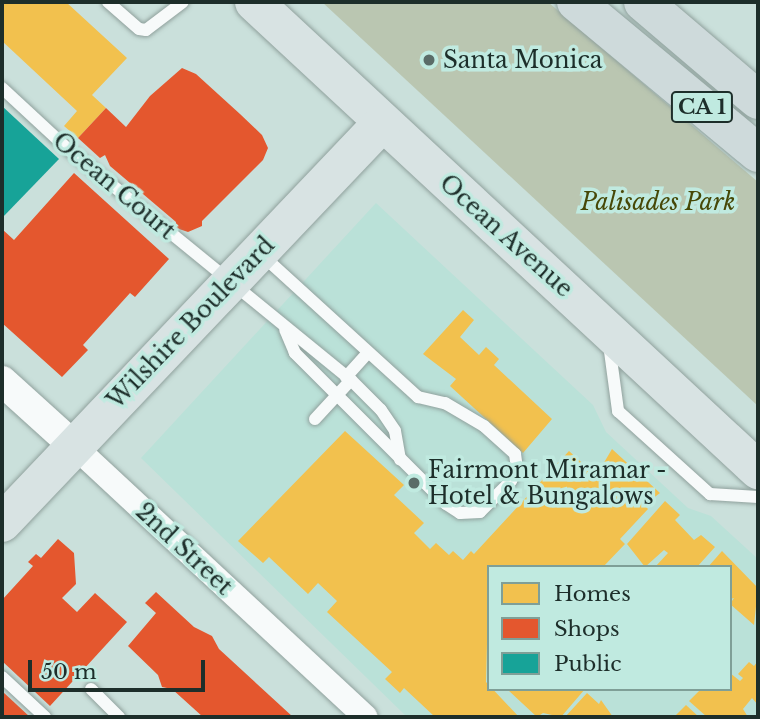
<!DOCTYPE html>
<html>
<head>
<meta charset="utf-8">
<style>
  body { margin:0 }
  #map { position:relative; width:760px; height:719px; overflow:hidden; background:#cae0db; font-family:"Libre Baskerville",serif }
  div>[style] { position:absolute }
  .built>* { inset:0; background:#bae1d8 }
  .green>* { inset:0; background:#bac6b1 }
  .homes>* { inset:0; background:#f2c14e }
  .shops>* { inset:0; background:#e4572e }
  .public>* { inset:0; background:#17a398 }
  .roads { filter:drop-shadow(0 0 2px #90a19d) drop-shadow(0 0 2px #90a19d) }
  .service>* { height:12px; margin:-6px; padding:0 6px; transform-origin:6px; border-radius:6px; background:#f7fafa }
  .minor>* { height:24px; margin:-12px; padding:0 12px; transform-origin:12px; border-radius:12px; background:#f7fafa }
  .tertiary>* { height:30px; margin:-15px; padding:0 15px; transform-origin:15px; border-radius:15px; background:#f7fafa }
  .primary>* { height:38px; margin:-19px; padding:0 19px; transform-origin:19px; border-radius:19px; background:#d8e3e3 }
  .trunk>* { height:38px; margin:-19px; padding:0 19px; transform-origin:19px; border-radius:19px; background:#cedadb }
  .dots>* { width:19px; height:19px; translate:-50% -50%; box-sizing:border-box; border:4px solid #c0eae0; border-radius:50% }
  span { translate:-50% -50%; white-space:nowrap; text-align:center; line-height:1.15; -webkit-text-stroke:7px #c0eae0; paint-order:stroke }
  .shield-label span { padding:2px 5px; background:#c0eae0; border:2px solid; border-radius:5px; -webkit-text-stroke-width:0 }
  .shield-label { font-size:21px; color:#1d2e2a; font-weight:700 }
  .poi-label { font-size:23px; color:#1d2e2a }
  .left { translate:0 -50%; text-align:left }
  .street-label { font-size:23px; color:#1d2e2a }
  .park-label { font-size:23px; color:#464807; font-style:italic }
  .frame { position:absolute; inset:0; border:4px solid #1d2e2a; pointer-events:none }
  .legend { position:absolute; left:487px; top:565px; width:245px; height:126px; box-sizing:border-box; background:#c0eae0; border:2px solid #7f9f97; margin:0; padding:9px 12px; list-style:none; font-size:21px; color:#1d2e2a }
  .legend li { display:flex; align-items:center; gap:14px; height:35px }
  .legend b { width:35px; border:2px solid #7f9f97 }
  .scale { position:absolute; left:28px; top:660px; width:177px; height:32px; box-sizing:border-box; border:4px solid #1d2e2a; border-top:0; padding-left:9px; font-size:21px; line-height:24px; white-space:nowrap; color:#1d2e2a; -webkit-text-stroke:5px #c0eae0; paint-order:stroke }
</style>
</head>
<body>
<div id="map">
  <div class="built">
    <div style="clip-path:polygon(evenodd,376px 203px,593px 405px,606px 432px,688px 508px,711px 516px,758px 559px,758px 717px,407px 717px,141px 458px,376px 203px,489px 567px,730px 567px,730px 689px,489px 689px,489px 567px)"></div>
  </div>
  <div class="green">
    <div style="clip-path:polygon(322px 2px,548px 2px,758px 182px,758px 406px)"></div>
  </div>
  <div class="homes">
    <div style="clip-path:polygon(2px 2px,66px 2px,127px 58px,92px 95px,106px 108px,78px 138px,64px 126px,77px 111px,2px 41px)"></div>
    <div style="clip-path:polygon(463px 310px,474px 320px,460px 337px,479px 355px,486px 347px,499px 359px,494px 365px,552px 419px,523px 453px,450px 386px,456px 379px,423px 354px)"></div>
    <div style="clip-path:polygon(345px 431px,404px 485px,394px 495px,424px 523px,414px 533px,430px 549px,436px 543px,449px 555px,453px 551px,463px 560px,471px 551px,474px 554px,569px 451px,591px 471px,598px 463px,602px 466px,612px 449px,660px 493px,644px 505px,648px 509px,620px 539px,625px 544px,603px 567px,489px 567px,486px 682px,519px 717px,435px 717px,404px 688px,400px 693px,385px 679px,392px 672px,327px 612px,337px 601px,318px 583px,308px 594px,269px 557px,263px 563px,238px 541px)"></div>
    <div style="clip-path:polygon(665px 501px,680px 515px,675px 520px,694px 540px,701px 535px,715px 547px,697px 567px,655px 567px,668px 553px,664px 550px,645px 567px,627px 544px)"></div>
    <div style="clip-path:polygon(722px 551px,758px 588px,754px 625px,730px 604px,734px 598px,730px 599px,730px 567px,708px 567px)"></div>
    <div style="clip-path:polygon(758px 661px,758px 705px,752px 698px,743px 709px,748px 717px,707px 717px,689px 701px,701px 689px,730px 689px,730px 673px,740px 681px,743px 678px,738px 674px,749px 662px,754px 666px)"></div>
    <div style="clip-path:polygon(507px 689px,585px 689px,561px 717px,543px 713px,537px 717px)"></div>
    <div style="clip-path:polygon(587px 693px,599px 704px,601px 700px,613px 717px,565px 717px)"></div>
    <div style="clip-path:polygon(686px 705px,699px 717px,674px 717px)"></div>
  </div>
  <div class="shops">
    <div style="clip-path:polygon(182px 68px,196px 74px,240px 114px,262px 135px,268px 148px,263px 160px,202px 221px,202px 226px,188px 232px,176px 228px,176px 222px,110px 166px,105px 155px,100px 158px,78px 138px,106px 108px,126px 127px,150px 96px)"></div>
    <div style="clip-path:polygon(74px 173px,169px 259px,135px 297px,130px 293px,83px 345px,88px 350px,62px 377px,2px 323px,2px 229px,14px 240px)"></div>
    <div style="clip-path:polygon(58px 539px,74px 553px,76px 584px,62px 598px,77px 612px,95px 593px,127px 622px,50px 706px,2px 661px,2px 600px,33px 566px,28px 562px,36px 554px,41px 558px)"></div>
    <div style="clip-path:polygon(156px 592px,194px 627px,212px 636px,219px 649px,293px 717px,203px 717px,172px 689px,162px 687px,158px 675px,128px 646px,156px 613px,145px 603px)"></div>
    <div style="clip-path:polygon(2px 691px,30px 717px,2px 717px)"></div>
  </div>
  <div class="public">
    <div style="clip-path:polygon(2px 106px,59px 159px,2px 218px)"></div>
  </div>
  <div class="roads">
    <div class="service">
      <div style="left:108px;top:2px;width:41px;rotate:41.1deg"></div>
      <div style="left:139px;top:29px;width:7px;rotate:8deg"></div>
      <div style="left:146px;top:30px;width:46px;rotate:-37.1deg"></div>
      <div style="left:2px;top:88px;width:91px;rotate:42.8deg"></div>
      <div style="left:69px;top:150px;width:364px;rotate:39.2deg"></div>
      <div style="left:351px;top:380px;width:42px;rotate:45deg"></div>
      <div style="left:381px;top:410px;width:25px;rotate:56deg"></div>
      <div style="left:395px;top:431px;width:29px;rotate:80deg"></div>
      <div style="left:263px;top:256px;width:210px;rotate:42.3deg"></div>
      <div style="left:418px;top:397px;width:28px;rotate:13deg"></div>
      <div style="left:445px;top:403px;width:45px;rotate:30.5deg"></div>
      <div style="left:484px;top:426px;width:42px;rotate:42.1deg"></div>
      <div style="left:515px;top:454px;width:15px;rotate:82deg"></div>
      <div style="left:517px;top:469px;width:13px;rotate:117deg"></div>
      <div style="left:511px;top:481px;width:44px;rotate:135deg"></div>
      <div style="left:480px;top:512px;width:20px;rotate:177deg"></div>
      <div style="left:460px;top:513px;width:17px;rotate:-147deg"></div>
      <div style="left:446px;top:504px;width:214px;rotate:-135deg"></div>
      <div style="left:295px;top:353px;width:25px;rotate:-113deg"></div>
      <div style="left:609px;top:344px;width:68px;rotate:82.3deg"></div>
      <div style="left:618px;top:411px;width:124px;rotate:42.1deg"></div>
      <div style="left:710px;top:494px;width:48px;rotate:3.6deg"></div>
      <div style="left:346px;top:377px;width:31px;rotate:-48deg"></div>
      <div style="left:315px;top:419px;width:53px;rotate:-47.3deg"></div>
      <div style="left:2px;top:677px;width:59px;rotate:42.9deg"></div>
      <div style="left:91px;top:689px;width:40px;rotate:45deg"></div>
    </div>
    <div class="minor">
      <div style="left:74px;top:446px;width:398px;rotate:42.9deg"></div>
    </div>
    <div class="tertiary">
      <div style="left:2px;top:381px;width:97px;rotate:42.1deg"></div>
    </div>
    <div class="primary">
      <div style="left:254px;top:2px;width:688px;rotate:42.88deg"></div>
      <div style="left:2px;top:523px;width:552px;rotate:-46.47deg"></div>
    </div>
    <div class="trunk">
      <div style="left:576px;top:2px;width:236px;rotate:39.7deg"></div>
      <div style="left:643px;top:2px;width:151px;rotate:40.4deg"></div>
    </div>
  </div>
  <div class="dots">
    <div style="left:429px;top:60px;background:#5a6c68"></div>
    <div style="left:414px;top:483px;background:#5a6c68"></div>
  </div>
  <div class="shield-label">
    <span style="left:702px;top:107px">CA 1</span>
  </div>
  <div class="poi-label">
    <span class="left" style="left:443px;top:60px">Santa Monica</span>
    <span class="left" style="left:428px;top:483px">Fairmont Miramar -<br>Hotel &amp; Bungalows</span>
  </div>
  <div class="street-label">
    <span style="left:114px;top:186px;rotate:40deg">Ocean Court</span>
    <span style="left:506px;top:236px;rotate:42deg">Ocean Avenue</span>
    <span style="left:191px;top:323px;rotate:-46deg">Wilshire Boulevard</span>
    <span style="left:184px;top:549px;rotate:43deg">2nd Street</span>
  </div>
  <div class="park-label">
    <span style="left:658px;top:202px">Palisades Park</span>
  </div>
  <div class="frame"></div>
  <ul class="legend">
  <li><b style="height:19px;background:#f2c14e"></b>Homes</li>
  <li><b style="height:19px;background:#e4572e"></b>Shops</li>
  <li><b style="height:19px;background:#17a398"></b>Public</li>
  </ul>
  <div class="scale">50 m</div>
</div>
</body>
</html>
